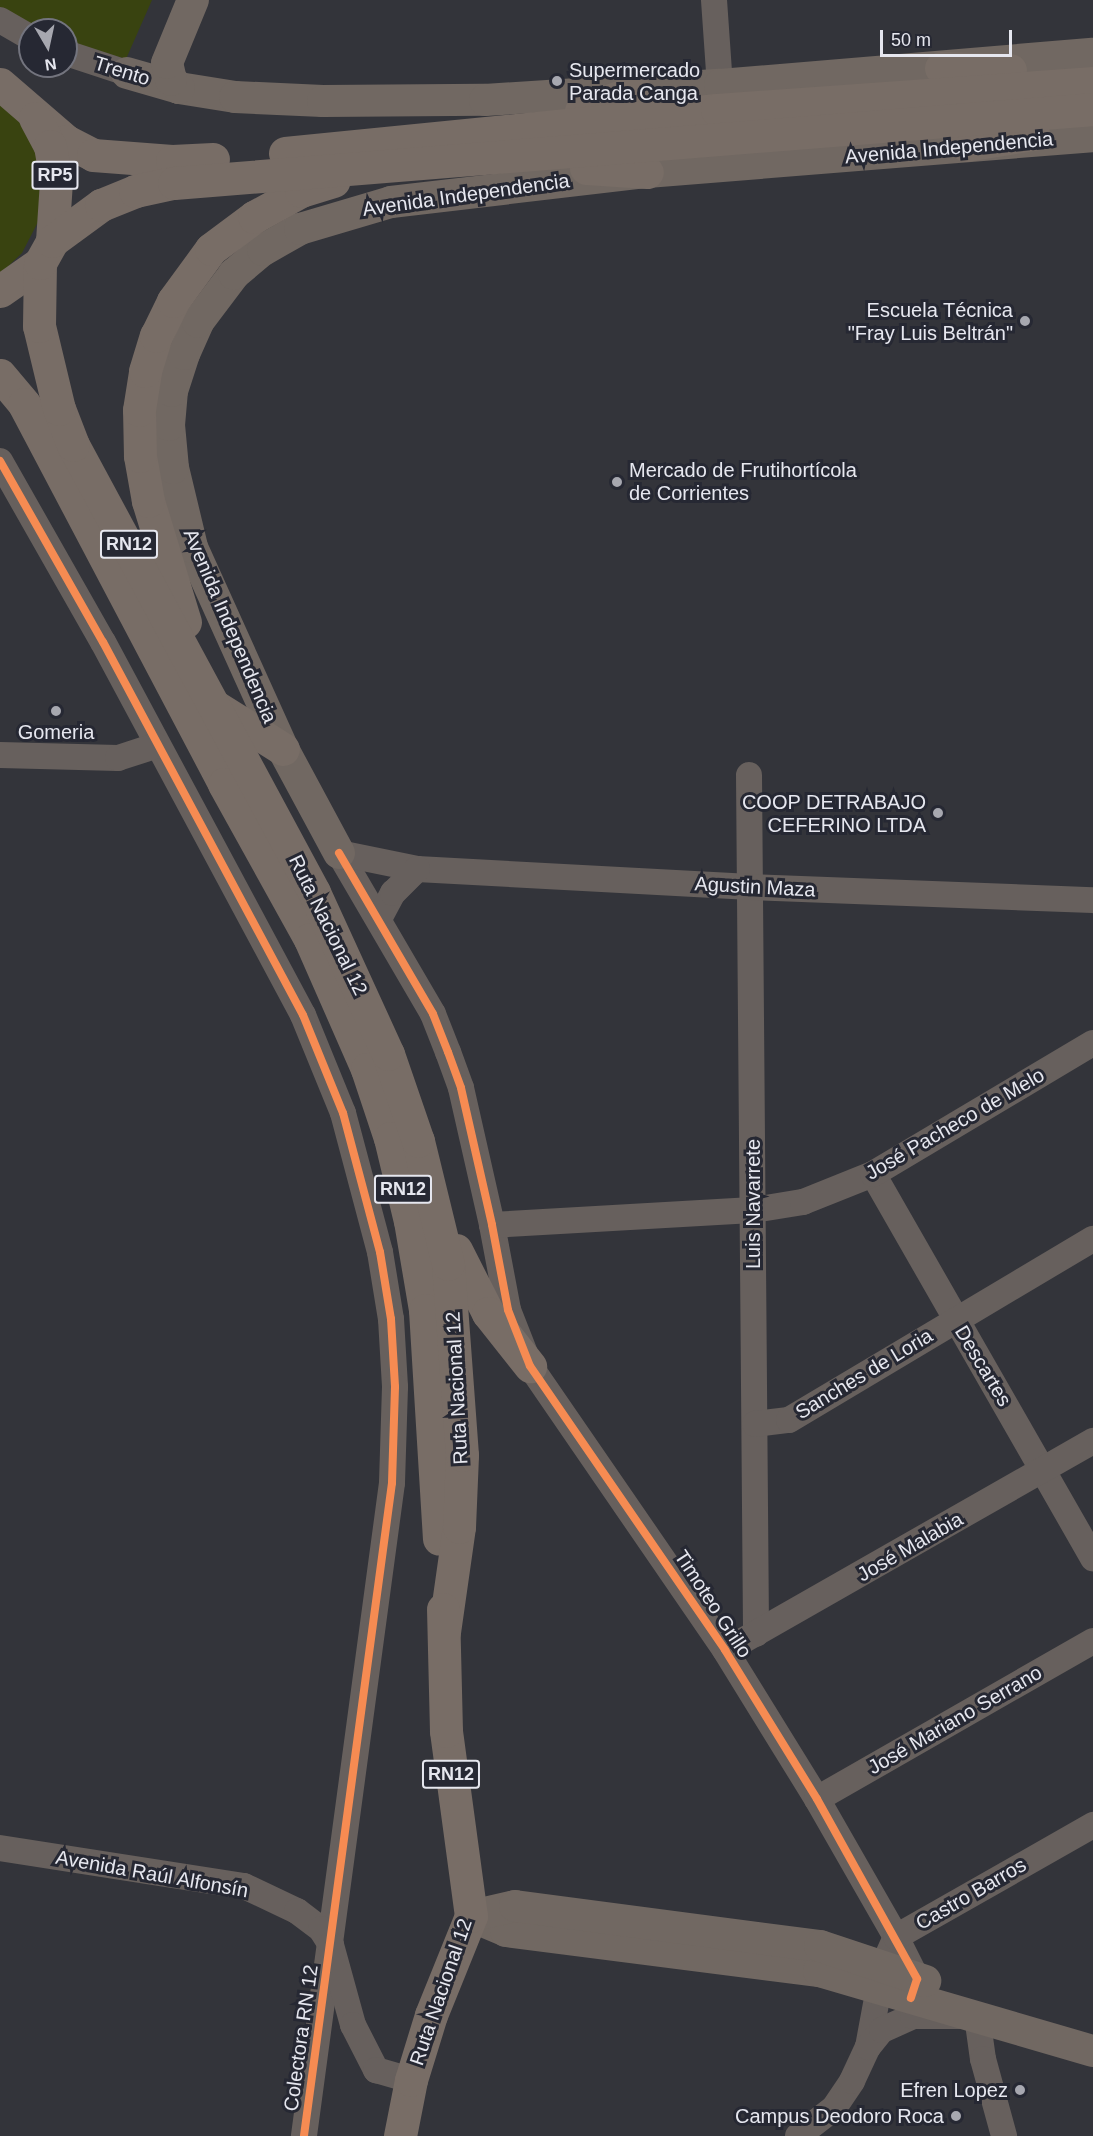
<!DOCTYPE html>
<html>
<head>
<meta charset="utf-8">
<style>
  body { margin:0 }
  #map { position:relative; width:1093px; height:2136px; overflow:hidden; background:#33343a; font-family:Arial,sans-serif }
  div>[style] { position:absolute }
  .green>* { inset:0; background:#394310 }
  .minor>* { height:26px; margin:-13px; padding:0 13px; transform-origin:13px; border-radius:13px; background:#67605d }
  .major>* { height:32px; margin:-16px; padding:0 16px; transform-origin:16px; border-radius:16px; background:#716862 }
  .highway>* { height:33px; margin:-16.5px; padding:0 16.5px; transform-origin:16.5px; border-radius:16.5px; background:#786d66 }
  .cycleway>* { height:8px; margin:-4px; padding:0 4px; transform-origin:4px; border-radius:4px; background:#f68b52 }
  .dots>* { width:16px; height:16px; translate:-50% -50%; box-sizing:border-box; border:3px solid #262833; border-radius:50% }
  span { translate:-50% -50%; white-space:nowrap; text-align:center; line-height:1.15; -webkit-text-stroke:6px #262833; paint-order:stroke }
  .shield-label span { padding:2px 4px; background:#262833; border:2px solid; border-radius:4px; -webkit-text-stroke-width:0 }
  .shield-label { font-size:18px; color:#e6e7ef; font-weight:700 }
  .poi-label { font-size:20px; color:#e6e7ef }
  .left { translate:0 -50%; text-align:left }
  .right { translate:-100% -50%; text-align:right }
  .street-label { font-size:20px; color:#e6e7ef }
  .north { position:absolute; left:18px; top:18px; width:60px; height:60px; box-sizing:border-box; background:#262833; border:2px solid #73747e; border-radius:50%; rotate:171deg; font-size:16px; font-weight:700; line-height:24px; text-align:center; color:#e6e7ef }
  .north::after { content:''; display:block; margin:auto; width:21px; height:27px; background:#a7a8b0; clip-path:polygon(50% 0,100% 100%,50% 72%,0 100%) }
  .scale { position:absolute; left:880px; top:30px; width:132px; height:27px; box-sizing:border-box; border:3px solid #e6e7ef; border-top:0; padding-left:8px; font-size:18px; line-height:21px; white-space:nowrap; color:#e6e7ef; -webkit-text-stroke:4px #262833; paint-order:stroke }
</style>
</head>
<body>
<div id="map">
  <div class="green">
    <div style="clip-path:polygon(0 0,152px 0,126px 59px,66px 42px,66px 30px,32px 28px,0 7px)"></div>
    <div style="clip-path:polygon(0 100px,21px 120px,38px 151px,44px 186px,38px 222px,22px 253px,0 274px)"></div>
  </div>
  <div class="minor">
    <div style="left:714px;top:0;width:85px;rotate:86deg"></div>
    <div style="left:0;top:20px;width:34px;rotate:30deg"></div>
    <div style="left:66px;top:53px;width:64px;rotate:18.2deg"></div>
    <div style="left:0;top:461px;width:208px;rotate:60.4deg"></div>
    <div style="left:103px;top:642px;width:423px;rotate:61.8deg"></div>
    <div style="left:303px;top:1015px;width:106px;rotate:67.8deg"></div>
    <div style="left:343px;top:1113px;width:144px;rotate:75.1deg"></div>
    <div style="left:380px;top:1252px;width:68px;rotate:80.7deg"></div>
    <div style="left:391px;top:1319px;width:68px;rotate:86.6deg"></div>
    <div style="left:395px;top:1387px;width:96px;rotate:91.8deg"></div>
    <div style="left:392px;top:1483px;width:659px;rotate:97.68deg"></div>
    <div style="left:0;top:755px;width:118px;rotate:1.5deg"></div>
    <div style="left:118px;top:758px;width:40px;rotate:-18deg"></div>
    <div style="left:749px;top:775px;width:859px;rotate:89.53deg"></div>
    <div style="left:339px;top:853px;width:186px;rotate:59.7deg"></div>
    <div style="left:433px;top:1014px;width:41px;rotate:68.5deg"></div>
    <div style="left:448px;top:1052px;width:38px;rotate:70deg"></div>
    <div style="left:461px;top:1088px;width:140px;rotate:77.2deg"></div>
    <div style="left:492px;top:1225px;width:86px;rotate:79.3deg"></div>
    <div style="left:508px;top:1310px;width:60px;rotate:68.6deg"></div>
    <div style="left:530px;top:1366px;width:345px;rotate:55.5deg"></div>
    <div style="left:725px;top:1650px;width:175px;rotate:58.3deg"></div>
    <div style="left:817px;top:1799px;width:159px;rotate:60.2deg"></div>
    <div style="left:896px;top:1937px;width:47px;rotate:63.4deg"></div>
    <div style="left:917px;top:1979px;width:10px;rotate:107deg"></div>
    <div style="left:339px;top:853px;width:80px;rotate:11.6deg"></div>
    <div style="left:417px;top:869px;width:334px;rotate:3.1deg"></div>
    <div style="left:751px;top:887px;width:342px;rotate:2.2deg"></div>
    <div style="left:379px;top:919px;width:30px;rotate:-62deg"></div>
    <div style="left:393px;top:893px;width:34px;rotate:-45deg"></div>
    <div style="left:873px;top:1174px;width:443px;rotate:60.2deg"></div>
    <div style="left:492px;top:1225px;width:261px;rotate:-3.3deg"></div>
    <div style="left:753px;top:1210px;width:51px;rotate:-9.1deg"></div>
    <div style="left:803px;top:1202px;width:75px;rotate:-21.8deg"></div>
    <div style="left:873px;top:1174px;width:256px;rotate:-30.8deg"></div>
    <div style="left:755px;top:1424px;width:34px;rotate:-7deg"></div>
    <div style="left:789px;top:1420px;width:354px;rotate:-30.8deg"></div>
    <div style="left:744px;top:1640px;width:402px;rotate:-29.7deg"></div>
    <div style="left:817px;top:1799px;width:318px;rotate:-29.8deg"></div>
    <div style="left:0;top:1848px;width:247px;rotate:8.9deg"></div>
    <div style="left:244px;top:1886px;width:59px;rotate:25.3deg"></div>
    <div style="left:297px;top:1911px;width:30px;rotate:37deg"></div>
    <div style="left:321px;top:1929px;width:19px;rotate:58deg"></div>
    <div style="left:331px;top:1945px;width:83px;rotate:74.6deg"></div>
    <div style="left:353px;top:2025px;width:51px;rotate:62.9deg"></div>
    <div style="left:376px;top:2070px;width:36px;rotate:16deg"></div>
    <div style="left:868px;top:2047px;width:82px;rotate:-79.5deg"></div>
    <div style="left:883px;top:1966px;width:32px;rotate:-66deg"></div>
    <div style="left:896px;top:1937px;width:227px;rotate:-29.6deg"></div>
    <div style="left:798px;top:2136px;width:46px;rotate:-37.9deg"></div>
    <div style="left:834px;top:2108px;width:32px;rotate:-56deg"></div>
    <div style="left:852px;top:2081px;width:38px;rotate:-65deg"></div>
    <div style="left:868px;top:2047px;width:22px;rotate:-51deg"></div>
    <div style="left:882px;top:2030px;width:34px;rotate:-24deg"></div>
    <div style="left:913px;top:2016px;width:64px"></div>
    <div style="left:977px;top:2016px;width:43px;rotate:82.1deg"></div>
    <div style="left:983px;top:2059px;width:80px;rotate:74.7deg"></div>
  </div>
  <div class="major">
    <div style="left:127px;top:73px;width:54px;rotate:16.1deg"></div>
    <div style="left:179px;top:88px;width:57px;rotate:9.1deg"></div>
    <div style="left:235px;top:97px;width:88px;rotate:2.6deg"></div>
    <div style="left:323px;top:101px;width:162px;rotate:-0.4deg"></div>
    <div style="left:485px;top:100px;width:235px;rotate:-3.7deg"></div>
    <div style="left:720px;top:85px;width:374px;rotate:-4.8deg"></div>
    <div style="left:179px;top:88px;width:11px;rotate:-135deg"></div>
    <div style="left:171px;top:80px;width:17px;rotate:-103deg"></div>
    <div style="left:167px;top:63px;width:68px;rotate:-67.6deg"></div>
    <div style="left:339px;top:853px;width:118px;rotate:-118.3deg"></div>
    <div style="left:283px;top:749px;width:222px;rotate:-114.3deg"></div>
    <div style="left:192px;top:547px;width:81px;rotate:-103.5deg"></div>
    <div style="left:173px;top:468px;width:43px;rotate:-95.3deg"></div>
    <div style="left:169px;top:425px;width:34px;rotate:-85deg"></div>
    <div style="left:172px;top:391px;width:39px;rotate:-72deg"></div>
    <div style="left:184px;top:354px;width:35px;rotate:-66deg"></div>
    <div style="left:198px;top:322px;width:60px;rotate:-53.1deg"></div>
    <div style="left:234px;top:274px;width:38px;rotate:-40deg"></div>
    <div style="left:263px;top:250px;width:43px;rotate:-29.6deg"></div>
    <div style="left:300px;top:229px;width:95px;rotate:-16.5deg"></div>
    <div style="left:391px;top:202px;width:258px;rotate:-6.7deg"></div>
    <div style="left:647px;top:172px;width:447px;rotate:-4.6deg"></div>
    <div style="left:471px;top:1916px;width:38px;rotate:23deg"></div>
    <div style="left:506px;top:1931px;width:316px;rotate:7.3deg"></div>
    <div style="left:819px;top:1971px;width:285px;rotate:16.3deg"></div>
    <div style="left:471px;top:1916px;width:45px;rotate:-12.8deg"></div>
    <div style="left:515px;top:1906px;width:308px;rotate:7.5deg"></div>
    <div style="left:820px;top:1946px;width:111px;rotate:18.4deg"></div>
  </div>
  <div class="highway">
    <div style="left:941px;top:68px;width:69px;rotate:1.7deg"></div>
    <div style="left:0;top:84px;width:87px;rotate:40.8deg"></div>
    <div style="left:66px;top:141px;width:30px;rotate:27deg"></div>
    <div style="left:93px;top:155px;width:79px;rotate:4.3deg"></div>
    <div style="left:172px;top:161px;width:41px;rotate:-2.8deg"></div>
    <div style="left:581px;top:111px;width:58px;rotate:-20.3deg"></div>
    <div style="left:35px;top:118px;width:32px;rotate:62deg"></div>
    <div style="left:50px;top:146px;width:36px;rotate:80deg"></div>
    <div style="left:56px;top:181px;width:60px;rotate:93.8deg"></div>
    <div style="left:966px;top:145px;width:68px;rotate:-9.3deg"></div>
    <div style="left:285px;top:153px;width:434px;rotate:-5.7deg"></div>
    <div style="left:717px;top:110px;width:377px;rotate:-4.1deg"></div>
    <div style="left:586px;top:168px;width:61px;rotate:3.8deg"></div>
    <div style="left:0;top:291px;width:49px;rotate:-35deg"></div>
    <div style="left:0;top:375px;width:38px;rotate:50deg"></div>
    <div style="left:24px;top:404px;width:429px;rotate:62.2deg"></div>
    <div style="left:224px;top:784px;width:177px;rotate:61deg"></div>
    <div style="left:310px;top:939px;width:142px;rotate:66.3deg"></div>
    <div style="left:367px;top:1069px;width:73px;rotate:71.6deg"></div>
    <div style="left:390px;top:1138px;width:85px;rotate:76.5deg"></div>
    <div style="left:410px;top:1221px;width:90px;rotate:80.4deg"></div>
    <div style="left:425px;top:1310px;width:229px;rotate:86.5deg"></div>
    <div style="left:185px;top:622px;width:127px;rotate:-107deg"></div>
    <div style="left:148px;top:501px;width:46px;rotate:-100.1deg"></div>
    <div style="left:140px;top:456px;width:46px;rotate:-91.2deg"></div>
    <div style="left:139px;top:410px;width:39px;rotate:-81deg"></div>
    <div style="left:145px;top:371px;width:37px;rotate:-73deg"></div>
    <div style="left:156px;top:336px;width:39px;rotate:-64deg"></div>
    <div style="left:173px;top:301px;width:64px;rotate:-53.8deg"></div>
    <div style="left:211px;top:249px;width:54px;rotate:-36.7deg"></div>
    <div style="left:254px;top:217px;width:54px;rotate:-29deg"></div>
    <div style="left:301px;top:191px;width:34px;rotate:-17deg"></div>
    <div style="left:216px;top:707px;width:79px;rotate:32.1deg"></div>
    <div style="left:456px;top:1250px;width:71px;rotate:63.1deg"></div>
    <div style="left:488px;top:1313px;width:68px;rotate:51.6deg"></div>
    <div style="left:444px;top:1632px;width:106px;rotate:-81.9deg"></div>
    <div style="left:459px;top:1527px;width:72px;rotate:-87.6deg"></div>
    <div style="left:462px;top:1455px;width:192px;rotate:-94.2deg"></div>
    <div style="left:448px;top:1264px;width:127px;rotate:-103.7deg"></div>
    <div style="left:418px;top:1141px;width:92px;rotate:-109deg"></div>
    <div style="left:388px;top:1054px;width:178px;rotate:-114.6deg"></div>
    <div style="left:314px;top:892px;width:508px;rotate:-118.33deg"></div>
    <div style="left:73px;top:445px;width:39px;rotate:-111deg"></div>
    <div style="left:59px;top:409px;width:85px;rotate:-103.5deg"></div>
    <div style="left:39px;top:326px;width:63px;rotate:-89.1deg"></div>
    <div style="left:40px;top:263px;width:25px;rotate:-61deg"></div>
    <div style="left:52px;top:241px;width:61px;rotate:-36.3deg"></div>
    <div style="left:101px;top:205px;width:37px;rotate:-22deg"></div>
    <div style="left:135px;top:191px;width:40px;rotate:-12deg"></div>
    <div style="left:174px;top:183px;width:922px;rotate:-4.6deg"></div>
    <div style="left:400px;top:2136px;width:57px;rotate:-78.9deg"></div>
    <div style="left:411px;top:2080px;width:68px;rotate:-72.9deg"></div>
    <div style="left:431px;top:2015px;width:107px;rotate:-68deg"></div>
    <div style="left:471px;top:1916px;width:187px;rotate:-97.7deg"></div>
    <div style="left:446px;top:1731px;width:122px;rotate:-91.4deg"></div>
  </div>
  <div class="cycleway">
    <div style="left:0;top:461px;width:208px;rotate:60.4deg"></div>
    <div style="left:103px;top:642px;width:423px;rotate:61.8deg"></div>
    <div style="left:303px;top:1015px;width:106px;rotate:67.8deg"></div>
    <div style="left:343px;top:1113px;width:144px;rotate:75.1deg"></div>
    <div style="left:380px;top:1252px;width:68px;rotate:80.7deg"></div>
    <div style="left:391px;top:1319px;width:68px;rotate:86.6deg"></div>
    <div style="left:395px;top:1387px;width:96px;rotate:91.8deg"></div>
    <div style="left:392px;top:1483px;width:659px;rotate:97.68deg"></div>
    <div style="left:339px;top:853px;width:186px;rotate:59.7deg"></div>
    <div style="left:433px;top:1014px;width:41px;rotate:68.5deg"></div>
    <div style="left:448px;top:1052px;width:38px;rotate:70deg"></div>
    <div style="left:461px;top:1088px;width:140px;rotate:77.2deg"></div>
    <div style="left:492px;top:1225px;width:86px;rotate:79.3deg"></div>
    <div style="left:508px;top:1310px;width:60px;rotate:68.6deg"></div>
    <div style="left:530px;top:1366px;width:345px;rotate:55.5deg"></div>
    <div style="left:725px;top:1650px;width:175px;rotate:58.3deg"></div>
    <div style="left:817px;top:1799px;width:206px;rotate:60.9deg"></div>
    <div style="left:917px;top:1979px;width:20px;rotate:108deg"></div>
  </div>
  <div class="dots">
    <div style="left:557px;top:81px;background:#a7a8b0"></div>
    <div style="left:1025px;top:321px;background:#a7a8b0"></div>
    <div style="left:617px;top:482px;background:#a7a8b0"></div>
    <div style="left:56px;top:711px;background:#a7a8b0"></div>
    <div style="left:938px;top:813px;background:#a7a8b0"></div>
    <div style="left:1020px;top:2090px;background:#a7a8b0"></div>
    <div style="left:956px;top:2116px;background:#a7a8b0"></div>
  </div>
  <div class="shield-label">
    <span style="left:55px;top:175px">RP5</span>
    <span style="left:129px;top:544px">RN12</span>
    <span style="left:403px;top:1189px">RN12</span>
    <span style="left:451px;top:1774px">RN12</span>
  </div>
  <div class="poi-label">
    <span class="left" style="left:569px;top:82px">Supermercado<br>Parada Canga</span>
    <span class="right" style="left:1013px;top:322px">Escuela Técnica<br>"Fray Luis Beltrán"</span>
    <span class="left" style="left:629px;top:482px">Mercado de Frutihortícola<br>de Corrientes</span>
    <span style="left:56px;top:732px">Gomeria</span>
    <span class="right" style="left:926px;top:814px">COOP DETRABAJO<br>CEFERINO LTDA</span>
    <span class="right" style="left:1008px;top:2090px">Efren Lopez</span>
    <span class="right" style="left:944px;top:2116px">Campus Deodoro Roca</span>
  </div>
  <div class="street-label">
    <span style="left:122px;top:71px;rotate:17deg">Trento</span>
    <span style="left:949px;top:148px;rotate:-5deg">Avenida Independencia</span>
    <span style="left:466px;top:195px;rotate:-8deg">Avenida Independencia</span>
    <span style="left:230px;top:626px;rotate:67deg">Avenida Independencia</span>
    <span style="left:755px;top:887px;rotate:3deg">Agustin Maza</span>
    <span style="left:328px;top:925px;rotate:64deg">Ruta Nacional 12</span>
    <span style="left:955px;top:1124px;rotate:-30deg">José Pacheco de Melo</span>
    <span style="left:753px;top:1204px;rotate:-90deg">Luis Navarrete</span>
    <span style="left:983px;top:1366px;rotate:59deg">Descartes</span>
    <span style="left:864px;top:1374px;rotate:-31deg">Sanches de Loria</span>
    <span style="left:457px;top:1388px;rotate:-93deg">Ruta Nacional 12</span>
    <span style="left:910px;top:1547px;rotate:-30deg">José Malabia</span>
    <span style="left:713px;top:1604px;rotate:57deg">Timoteo Grillo</span>
    <span style="left:955px;top:1720px;rotate:-30deg">José Mariano Serrano</span>
    <span style="left:152px;top:1874px;rotate:10deg">Avenida Raúl Alfonsín</span>
    <span style="left:971px;top:1894px;rotate:-30deg">Castro Barros</span>
    <span style="left:441px;top:1992px;rotate:-71deg">Ruta Nacional 12</span>
    <span style="left:301px;top:2038px;rotate:-82deg">Colectora RN 12</span>
  </div>
  <div class="north">N</div>
  <div class="scale">50 m</div>
</div>
</body>
</html>
